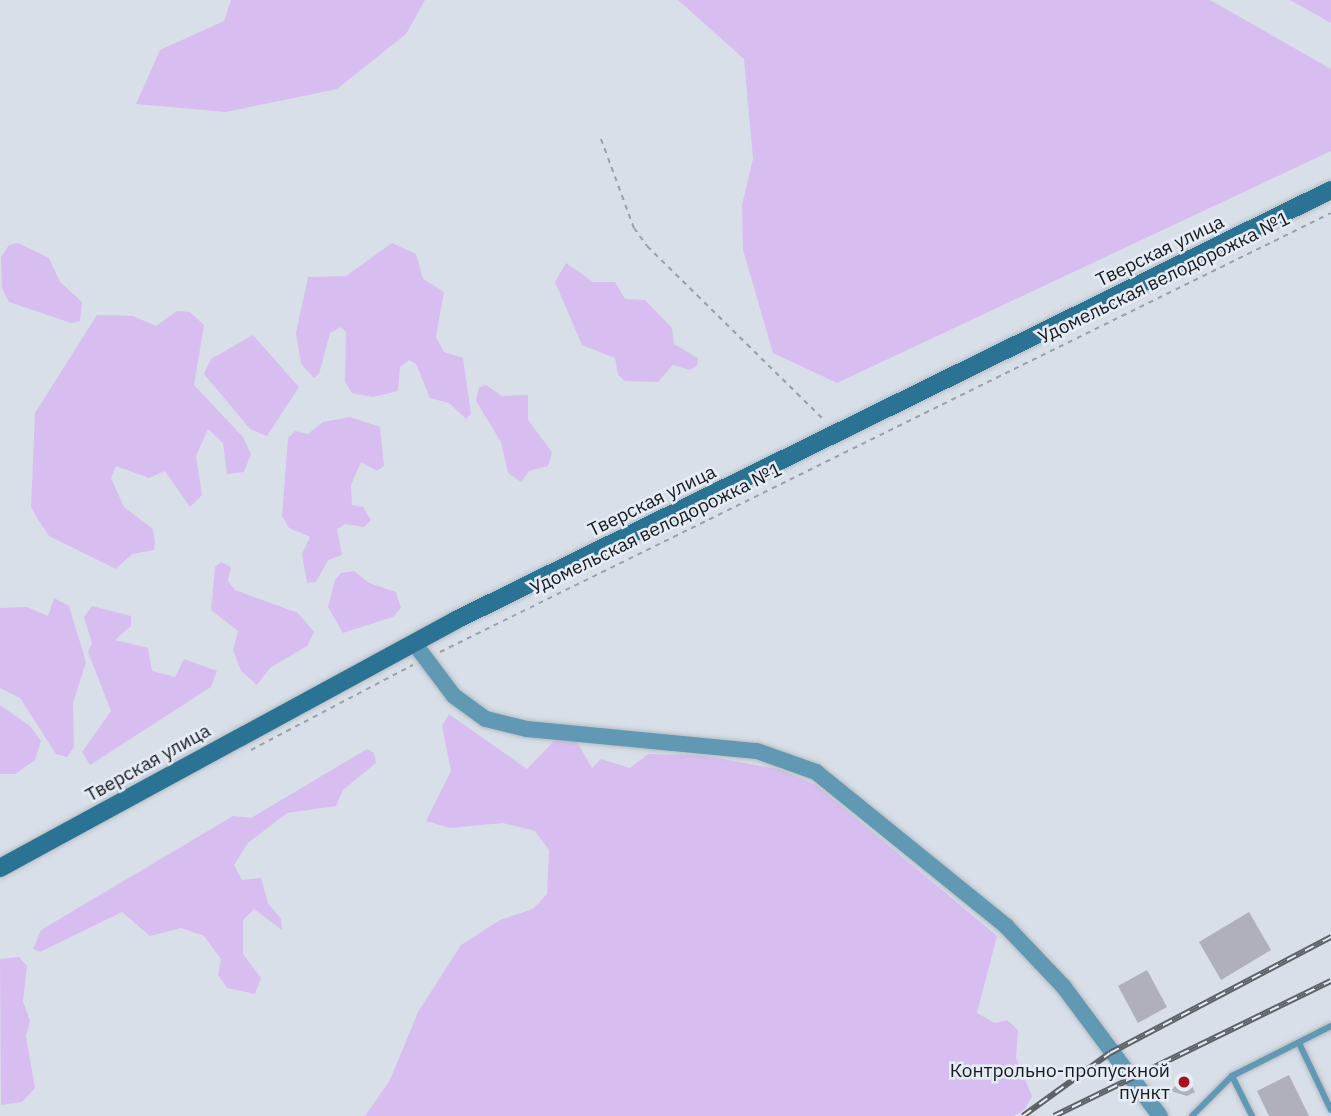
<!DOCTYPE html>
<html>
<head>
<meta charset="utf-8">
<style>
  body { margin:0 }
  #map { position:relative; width:1331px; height:1116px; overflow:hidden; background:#d8dfe8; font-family:"IBM Plex Sans",sans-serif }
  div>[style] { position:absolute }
  .green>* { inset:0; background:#d8bef0 }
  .building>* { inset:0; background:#afb0ba }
  .path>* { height:2px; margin-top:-1px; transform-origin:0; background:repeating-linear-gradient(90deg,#9a9fa6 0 5px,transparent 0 10px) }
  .roads { filter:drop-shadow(0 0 2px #b5bcc3) drop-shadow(0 0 2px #b5bcc3) }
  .service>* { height:6px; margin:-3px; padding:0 3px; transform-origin:3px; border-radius:3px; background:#6198b4 }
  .tertiary>* { height:16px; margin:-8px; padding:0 8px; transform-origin:8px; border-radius:8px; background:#6198b4 }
  .secondary>* { height:18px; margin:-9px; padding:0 9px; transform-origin:9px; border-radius:9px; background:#2b7394 }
  .rail>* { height:6px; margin-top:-3px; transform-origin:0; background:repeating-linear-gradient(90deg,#e6ecf5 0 10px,#5e6267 0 20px); box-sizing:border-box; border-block:2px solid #5e6267 }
  .dots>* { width:19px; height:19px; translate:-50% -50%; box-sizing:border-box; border:4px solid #e6ecf5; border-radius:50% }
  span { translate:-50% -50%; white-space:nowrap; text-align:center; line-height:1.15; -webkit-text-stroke:5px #e6ecf5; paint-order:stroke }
  .street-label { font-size:19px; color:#181a1d }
  .poi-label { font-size:19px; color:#181a1d }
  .right { translate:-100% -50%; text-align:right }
</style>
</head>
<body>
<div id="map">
  <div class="green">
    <div style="clip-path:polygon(231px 0,425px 0,406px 34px,337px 89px,226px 112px,136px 104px,160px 50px,224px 21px)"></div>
    <div style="clip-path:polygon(678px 0,1210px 0,1331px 69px,1331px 151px,837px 383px,773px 353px,743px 250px,742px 205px,753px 159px,744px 59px)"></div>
    <div style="clip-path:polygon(1290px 0,1331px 0,1331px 23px)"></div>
    <div style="clip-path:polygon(18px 243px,49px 258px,60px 282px,82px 302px,80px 321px,71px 323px,9px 302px,2px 288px,1px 257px,9px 245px)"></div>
    <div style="clip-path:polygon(392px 243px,416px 254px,423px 279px,444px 292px,436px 337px,444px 352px,463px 358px,471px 414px,466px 419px,449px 403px,430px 398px,416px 364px,409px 360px,400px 367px,398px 391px,373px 397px,352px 393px,345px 382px,346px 332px,341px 327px,330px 333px,319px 374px,314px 378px,301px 364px,296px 333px,308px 277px,346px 276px)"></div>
    <div style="clip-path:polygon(566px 263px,593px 282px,615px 282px,625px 299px,645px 300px,672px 328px,674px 344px,698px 358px,697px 366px,690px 370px,673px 365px,658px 382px,625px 381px,618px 375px,615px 358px,582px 345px,555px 282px)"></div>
    <div style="clip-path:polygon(177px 311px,190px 312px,204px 325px,194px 385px,243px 437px,251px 454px,244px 472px,227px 474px,223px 443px,208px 429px,196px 456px,202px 495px,190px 507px,165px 471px,149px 478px,116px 466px,111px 478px,124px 507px,153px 529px,155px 543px,154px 550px,132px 554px,116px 569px,49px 536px,39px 521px,31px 507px,35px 413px,97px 315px,133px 316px,156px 326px)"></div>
    <div style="clip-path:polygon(253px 335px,299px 387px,267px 436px,250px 429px,204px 374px,211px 359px)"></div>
    <div style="clip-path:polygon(486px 385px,502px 396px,528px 395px,528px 420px,552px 452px,548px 466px,529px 471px,521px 482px,508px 473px,501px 442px,476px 401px,479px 387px)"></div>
    <div style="clip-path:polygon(350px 417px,380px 427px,384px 466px,377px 471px,361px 462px,351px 485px,352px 505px,363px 507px,371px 520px,364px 527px,345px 524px,337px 529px,342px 555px,328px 560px,316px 582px,307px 583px,302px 554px,310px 537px,289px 528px,282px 516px,288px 438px,295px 431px,308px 434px,323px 422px)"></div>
    <div style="clip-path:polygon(221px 562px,231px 567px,228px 581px,235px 590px,298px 613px,314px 632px,307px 646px,270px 668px,257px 685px,241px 671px,233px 650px,238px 631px,211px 610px,215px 567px)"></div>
    <div style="clip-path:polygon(354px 571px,369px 583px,396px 592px,401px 608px,393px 617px,343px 633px,328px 607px,335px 580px,341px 573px)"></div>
    <div style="clip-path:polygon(54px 598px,69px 606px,86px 662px,73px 703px,74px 747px,67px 757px,56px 754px,20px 698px,0 688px,0 608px,27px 607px,48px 616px)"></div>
    <div style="clip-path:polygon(92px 606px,131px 616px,131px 626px,115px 640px,148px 648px,152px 671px,175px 677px,184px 659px,217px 671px,211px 687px,90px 765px,82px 752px,111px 711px,88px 652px,92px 643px,84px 617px)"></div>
    <div style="clip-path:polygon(0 705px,30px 726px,41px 741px,35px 760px,15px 774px,0 774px)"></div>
    <div style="clip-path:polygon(449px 714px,527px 769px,556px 739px,577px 742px,592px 768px,601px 759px,630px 768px,648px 754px,699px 755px,779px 769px,816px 785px,997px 936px,977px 1013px,995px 1023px,1007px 1020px,1018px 1030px,1016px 1058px,1032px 1096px,1025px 1109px,1014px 1116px,365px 1116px,390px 1080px,418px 1012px,461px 945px,500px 920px,533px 909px,547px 894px,549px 850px,535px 831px,503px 823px,450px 828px,426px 821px,451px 771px,442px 726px)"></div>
    <div style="clip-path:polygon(367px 749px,374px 753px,376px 763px,343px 790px,336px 806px,287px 813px,248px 843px,234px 865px,242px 880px,261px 878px,268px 903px,281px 919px,282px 930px,254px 909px,243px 920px,243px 954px,261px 978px,255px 994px,227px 988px,218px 975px,221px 959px,204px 936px,181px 928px,150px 936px,122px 912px,40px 952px,33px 949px,41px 930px,233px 816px,251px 818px)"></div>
    <div style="clip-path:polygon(19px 957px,27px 966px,23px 1001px,30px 1021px,26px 1036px,35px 1088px,22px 1102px,1px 1105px,0 959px)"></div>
  </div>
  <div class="building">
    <div style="clip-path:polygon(1249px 912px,1271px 950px,1221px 980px,1199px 942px)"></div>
    <div style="clip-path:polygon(1147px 970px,1167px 1007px,1138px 1023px,1118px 986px)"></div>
    <div style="clip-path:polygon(1185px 1074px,1195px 1092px,1187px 1096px,1171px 1091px)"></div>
    <div style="clip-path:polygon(1289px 1075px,1309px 1116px,1269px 1116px,1257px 1091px)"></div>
  </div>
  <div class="path">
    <div style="left:601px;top:139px;width:95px;rotate:69.7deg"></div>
    <div style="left:634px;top:228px;width:22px;rotate:54deg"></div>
    <div style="left:647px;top:246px;width:250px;rotate:44.5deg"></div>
    <div style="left:440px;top:652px;width:993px;rotate:-26.23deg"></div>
    <div style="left:251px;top:750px;width:183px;rotate:-27.7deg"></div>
  </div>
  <div class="roads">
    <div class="service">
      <div style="left:1299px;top:1043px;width:74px;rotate:64.5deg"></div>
      <div style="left:1232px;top:1076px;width:45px;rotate:63.4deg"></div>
      <div style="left:1192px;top:1116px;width:57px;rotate:-45deg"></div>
      <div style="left:1232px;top:1076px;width:111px;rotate:-26.8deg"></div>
    </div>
    <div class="tertiary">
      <div style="left:414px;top:643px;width:66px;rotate:53deg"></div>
      <div style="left:454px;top:696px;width:39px;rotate:36deg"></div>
      <div style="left:486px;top:719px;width:42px;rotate:13.7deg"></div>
      <div style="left:527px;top:729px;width:231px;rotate:5.5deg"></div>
      <div style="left:757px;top:751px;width:63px;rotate:19.6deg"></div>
      <div style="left:816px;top:772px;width:245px;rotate:39deg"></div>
      <div style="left:1006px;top:926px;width:83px;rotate:46.5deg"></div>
      <div style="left:1063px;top:986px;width:162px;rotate:53.3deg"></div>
    </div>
    <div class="secondary">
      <div style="left:0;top:868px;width:519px;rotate:-28.54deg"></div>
      <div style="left:456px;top:620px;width:975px;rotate:-26.17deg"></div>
    </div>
  </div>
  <div class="rail">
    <div style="left:1023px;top:1116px;width:107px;rotate:-35.9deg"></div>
    <div style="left:1110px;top:1053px;width:250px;rotate:-27.7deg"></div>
    <div style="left:1054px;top:1116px;width:308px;rotate:-26deg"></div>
  </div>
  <div class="dots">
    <div style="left:1184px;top:1082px;background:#a7111d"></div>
  </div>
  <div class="street-label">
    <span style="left:1160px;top:251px;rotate:-26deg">Тверская улица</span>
    <span style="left:1164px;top:278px;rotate:-26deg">Удомельская велодорожка №1</span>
    <span style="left:652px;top:501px;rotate:-26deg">Тверская улица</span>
    <span style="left:656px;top:529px;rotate:-26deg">Удомельская велодорожка №1</span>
    <span style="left:148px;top:763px;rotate:-29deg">Тверская улица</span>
  </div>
  <div class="poi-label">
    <span class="right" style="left:1170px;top:1082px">Контрольно-пропускной<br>пункт</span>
  </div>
</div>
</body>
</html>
